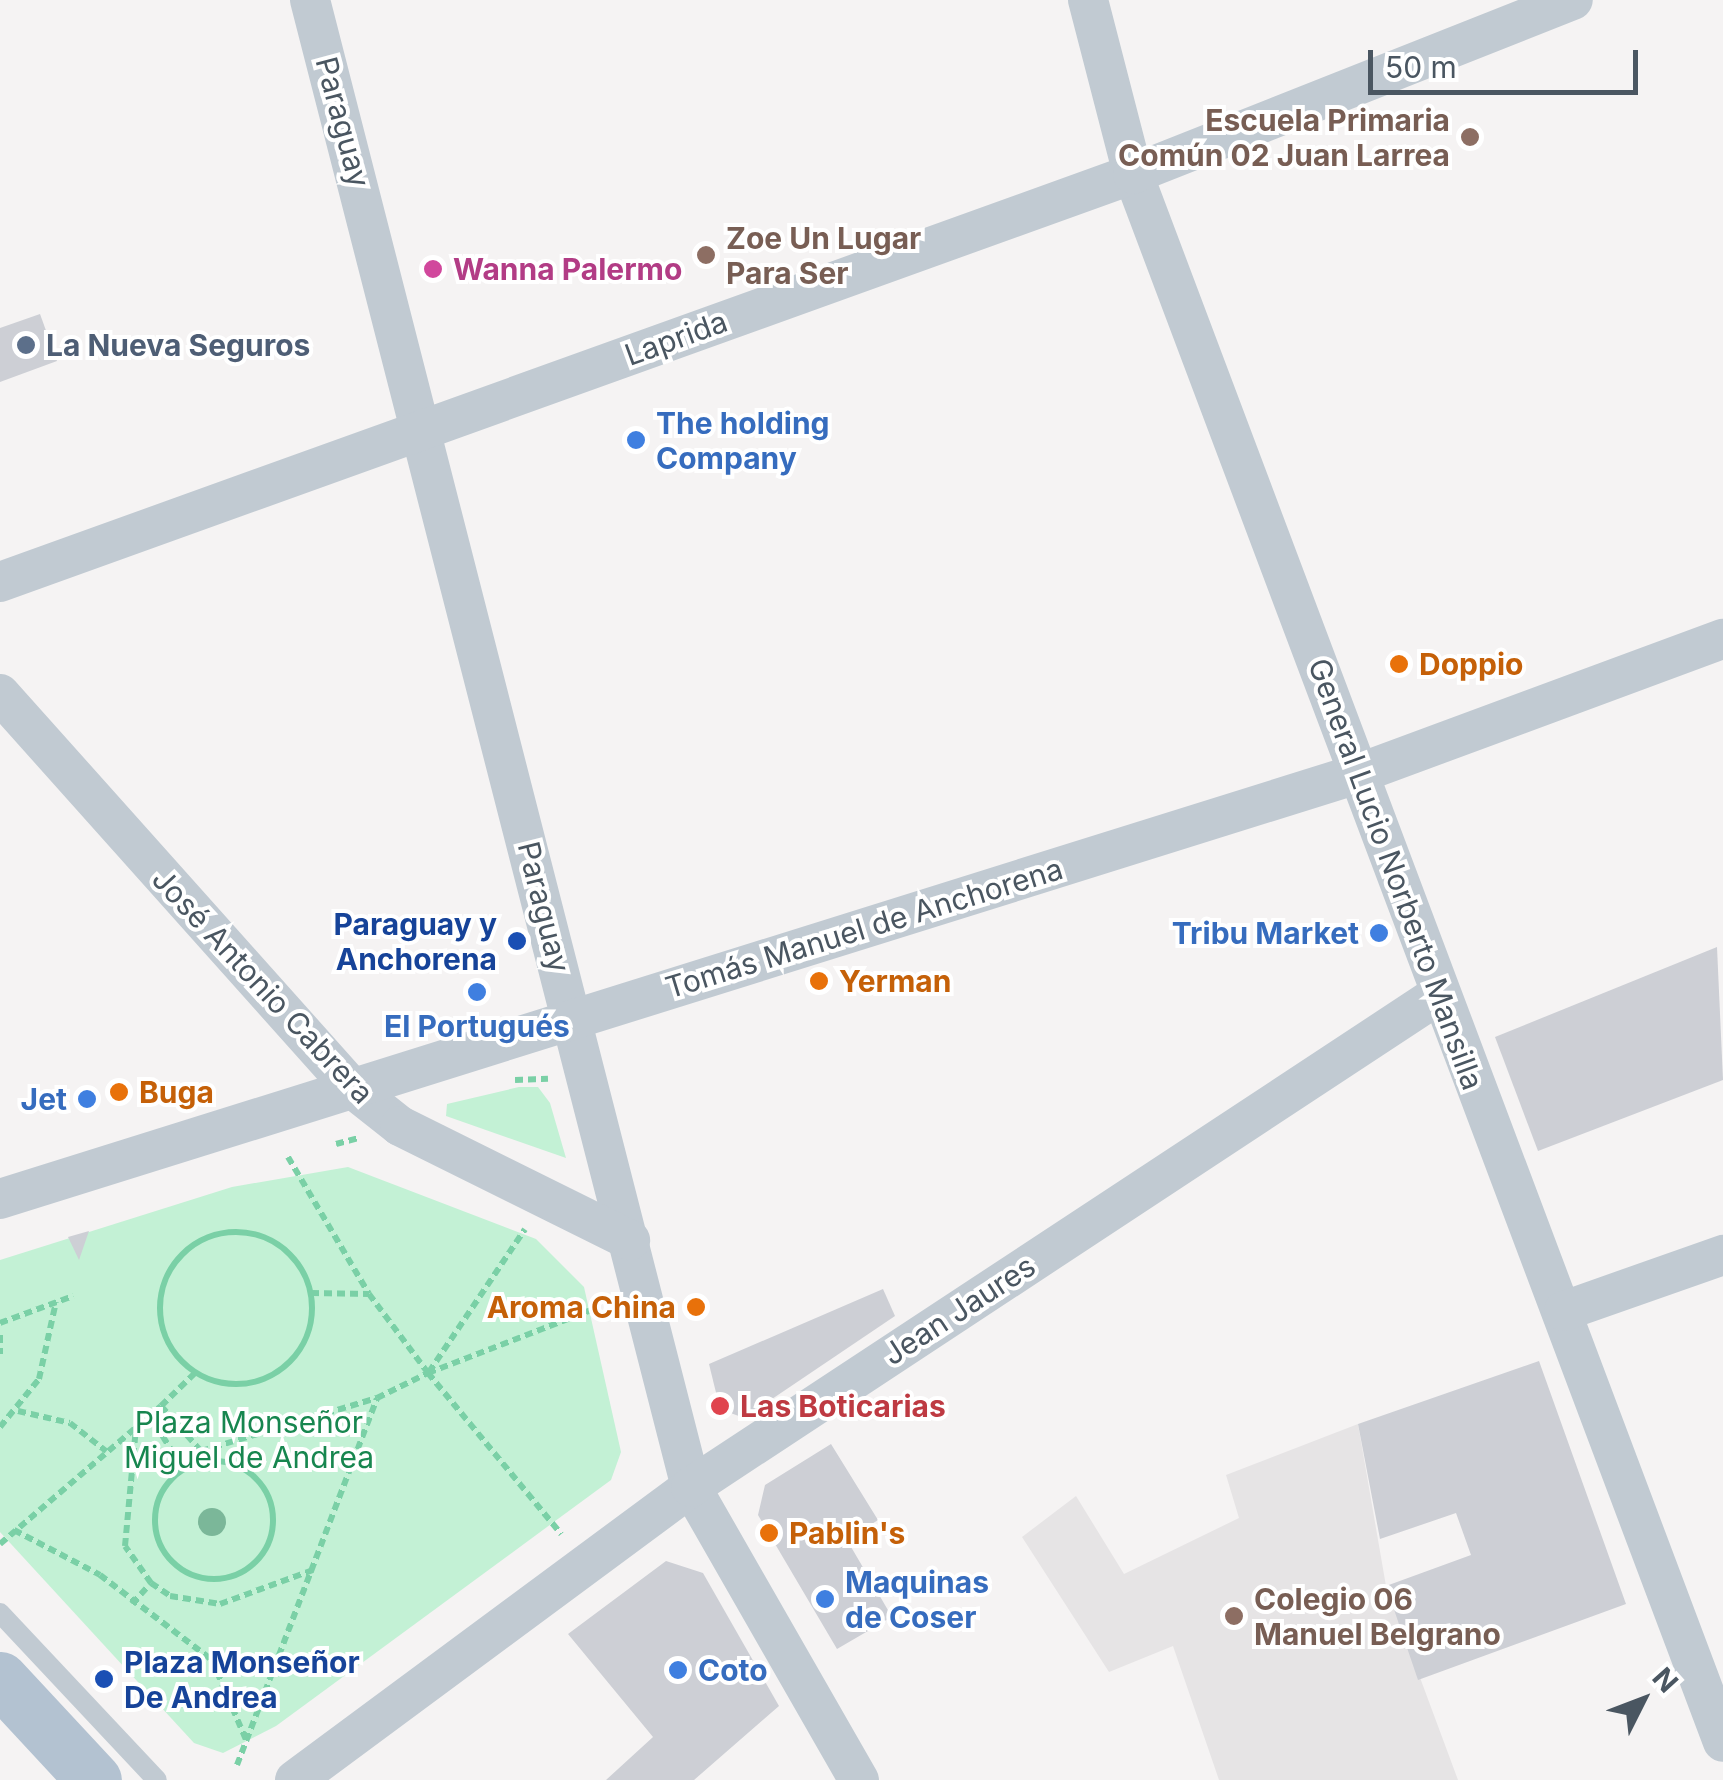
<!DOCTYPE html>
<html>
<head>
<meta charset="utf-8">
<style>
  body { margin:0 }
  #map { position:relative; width:1723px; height:1780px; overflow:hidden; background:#f5f3f3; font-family:Inter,sans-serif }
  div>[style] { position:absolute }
  .education>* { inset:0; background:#e6e4e5 }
  .green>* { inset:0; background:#c3f1d5 }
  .building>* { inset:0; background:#cdcfd5 }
  .path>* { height:6px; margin-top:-3px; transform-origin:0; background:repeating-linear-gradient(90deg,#7ad0a6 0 8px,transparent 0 13px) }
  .path>.ring { margin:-3px; padding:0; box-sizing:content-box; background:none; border:6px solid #7ad0a6; border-radius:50% }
  .lane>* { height:20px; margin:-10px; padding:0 10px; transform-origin:10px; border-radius:10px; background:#c1cad2 }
  .street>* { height:40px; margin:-20px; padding:0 20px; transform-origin:20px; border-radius:20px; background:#c1cad2 }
  .primary>* { height:55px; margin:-27.5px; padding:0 27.5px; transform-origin:27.5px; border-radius:27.5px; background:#b3c2d1 }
  .trees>* { width:28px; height:28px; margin:-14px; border-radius:50%; background:#7bb799 }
  .dots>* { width:28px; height:28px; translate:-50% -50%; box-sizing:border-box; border:5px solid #fff; border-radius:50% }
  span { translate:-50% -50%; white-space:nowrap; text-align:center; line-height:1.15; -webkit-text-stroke:8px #fff; paint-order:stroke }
  .education-label { font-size:30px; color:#785e54; font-weight:700 }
  .right { translate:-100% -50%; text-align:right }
  .left { translate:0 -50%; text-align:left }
  .street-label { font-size:30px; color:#4a5661 }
  .hotel-label { font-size:30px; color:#b23c85; font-weight:700 }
  .service-label { font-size:30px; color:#4e5e75; font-weight:700 }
  .shop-label { font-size:30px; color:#366cbe; font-weight:700 }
  .food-label { font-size:30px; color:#c56008; font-weight:700 }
  .transit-label { font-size:30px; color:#164399; font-weight:700 }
  .health-label { font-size:30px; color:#be3a42; font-weight:700 }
  .park-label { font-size:30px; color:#17864f }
  .north { position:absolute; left:1593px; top:1650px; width:100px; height:100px; -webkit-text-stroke:8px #fff; paint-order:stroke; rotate:48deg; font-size:28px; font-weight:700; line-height:40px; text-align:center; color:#4a5661 }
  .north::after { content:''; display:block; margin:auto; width:35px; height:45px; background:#4a5661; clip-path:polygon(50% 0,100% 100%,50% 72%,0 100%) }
  .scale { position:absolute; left:1368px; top:50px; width:270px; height:45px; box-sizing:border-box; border:5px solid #4a5661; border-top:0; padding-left:12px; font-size:30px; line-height:35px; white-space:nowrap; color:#4a5661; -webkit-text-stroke:8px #fff; paint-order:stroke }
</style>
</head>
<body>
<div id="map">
  <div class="education">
    <div style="clip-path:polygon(1358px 1424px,1386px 1586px,1458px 1780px,1219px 1780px,1173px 1646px,1109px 1672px,1022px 1537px,1076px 1496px,1124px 1574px,1239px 1518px,1226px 1475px)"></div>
  </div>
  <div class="green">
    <div style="clip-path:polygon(519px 1087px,538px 1087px,550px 1103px,566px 1158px,446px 1116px,447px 1104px)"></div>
    <div style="clip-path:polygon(348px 1167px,536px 1239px,584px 1287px,621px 1452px,611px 1480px,276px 1726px,223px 1753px,194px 1743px,0 1532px,0 1260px,232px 1187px)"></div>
  </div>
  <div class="building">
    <div style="clip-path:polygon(40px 314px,57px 361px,0 382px,0 328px)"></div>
    <div style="clip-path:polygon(1717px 947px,1723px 1080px,1538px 1151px,1495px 1037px)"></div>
    <div style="clip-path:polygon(89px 1231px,79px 1260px,68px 1237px)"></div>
    <div style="clip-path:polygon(883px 1289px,895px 1316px,744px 1418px,720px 1409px,709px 1364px)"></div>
    <div style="clip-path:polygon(1539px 1361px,1626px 1604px,1418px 1680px,1386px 1586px,1471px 1555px,1456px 1513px,1380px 1539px,1358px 1424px)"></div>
    <div style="clip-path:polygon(831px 1444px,878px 1520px,847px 1540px,892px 1617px,837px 1649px,758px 1515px,765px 1485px)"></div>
    <div style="clip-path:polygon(666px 1561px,703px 1573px,779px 1706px,694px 1780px,606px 1780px,653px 1737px,568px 1634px)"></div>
  </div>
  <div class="path">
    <div style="left:515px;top:1080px;width:33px;rotate:-2deg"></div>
    <div style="left:336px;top:1144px;width:24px;rotate:-15deg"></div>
    <div style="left:288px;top:1157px;width:159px;rotate:59.4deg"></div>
    <div style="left:369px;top:1294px;width:99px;rotate:53.2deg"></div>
    <div class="ring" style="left:160px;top:1232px;width:146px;height:146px"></div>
    <div style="left:311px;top:1293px;width:58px;rotate:1deg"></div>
    <div style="left:0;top:1323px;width:78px;rotate:-20.3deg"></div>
    <div style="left:0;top:1335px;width:19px;rotate:90deg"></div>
    <div style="left:429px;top:1372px;width:172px;rotate:-56.1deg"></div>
    <div style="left:428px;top:1373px;width:178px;rotate:-21.1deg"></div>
    <div style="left:161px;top:1406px;width:49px;rotate:-44.2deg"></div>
    <div style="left:18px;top:1411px;width:53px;rotate:13deg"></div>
    <div style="left:70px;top:1423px;width:46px;rotate:37.9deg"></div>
    <div style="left:149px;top:1414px;width:65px;rotate:58.3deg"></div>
    <div style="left:0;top:1427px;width:62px;rotate:-50.9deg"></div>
    <div style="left:39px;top:1379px;width:79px;rotate:-77.6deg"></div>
    <div class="ring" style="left:155px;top:1461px;width:112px;height:112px"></div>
    <div style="left:14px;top:1530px;width:97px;rotate:27.6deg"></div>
    <div style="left:100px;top:1575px;width:141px;rotate:37.2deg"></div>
    <div style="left:212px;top:1660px;width:89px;rotate:66.9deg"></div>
    <div style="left:0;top:1544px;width:212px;rotate:-40.6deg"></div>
    <div style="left:161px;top:1406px;width:60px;rotate:48.4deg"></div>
    <div style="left:201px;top:1451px;width:184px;rotate:-16.8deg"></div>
    <div style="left:377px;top:1398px;width:57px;rotate:-26.1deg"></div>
    <div style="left:428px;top:1373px;width:209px;rotate:50.4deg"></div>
    <div style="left:151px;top:1583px;width:23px;rotate:34deg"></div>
    <div style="left:170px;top:1596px;width:51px;rotate:9.1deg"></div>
    <div style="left:220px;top:1604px;width:99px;rotate:-20.1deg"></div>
    <div style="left:132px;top:1604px;width:28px;rotate:-48deg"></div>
    <div style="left:151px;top:1583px;width:45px;rotate:-125.1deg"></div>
    <div style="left:125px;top:1546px;width:120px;rotate:-84.7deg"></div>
    <div style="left:237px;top:1765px;width:392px;rotate:-69.1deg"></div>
  </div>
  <div class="lane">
    <div style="left:0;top:1613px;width:229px;rotate:46.8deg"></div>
  </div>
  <div class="street">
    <div style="left:310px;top:0;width:1535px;rotate:75.63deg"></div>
    <div style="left:691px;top:1487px;width:338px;rotate:60.2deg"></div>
    <div style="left:1088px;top:0;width:180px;rotate:75.5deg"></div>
    <div style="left:1133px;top:174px;width:1675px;rotate:69.38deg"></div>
    <div style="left:0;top:582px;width:1204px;rotate:-19.8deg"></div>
    <div style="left:1133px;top:174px;width:473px;rotate:-21.6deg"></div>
    <div style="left:0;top:694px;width:528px;rotate:48.22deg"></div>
    <div style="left:352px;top:1088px;width:61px;rotate:38.4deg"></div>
    <div style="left:400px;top:1126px;width:257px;rotate:26.4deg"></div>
    <div style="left:0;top:1199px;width:1425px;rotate:-17.39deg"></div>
    <div style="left:1360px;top:773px;width:387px;rotate:-20.3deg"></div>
    <div style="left:1564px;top:1311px;width:169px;rotate:-19.4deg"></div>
    <div style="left:295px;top:1780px;width:493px;rotate:-36.5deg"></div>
    <div style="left:691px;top:1487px;width:894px;rotate:-33.37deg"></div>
  </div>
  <div class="primary">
    <div style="left:0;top:1679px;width:138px;rotate:47.1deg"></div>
  </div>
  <div class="trees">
    <div style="left:212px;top:1522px"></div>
  </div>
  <div class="dots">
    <div style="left:1470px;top:137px;background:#8d6e63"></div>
    <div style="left:706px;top:255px;background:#8d6e63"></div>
    <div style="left:433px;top:269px;background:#d1479c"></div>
    <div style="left:26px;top:345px;background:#5c6f8a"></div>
    <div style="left:636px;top:440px;background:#3f7fe0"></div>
    <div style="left:1399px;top:664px;background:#e8710a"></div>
    <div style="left:1379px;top:933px;background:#3f7fe0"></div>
    <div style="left:517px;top:941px;background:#1a4fb4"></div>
    <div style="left:819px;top:981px;background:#e8710a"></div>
    <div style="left:477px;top:992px;background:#3f7fe0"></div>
    <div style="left:119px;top:1092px;background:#e8710a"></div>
    <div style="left:87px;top:1099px;background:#3f7fe0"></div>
    <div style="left:696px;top:1307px;background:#e8710a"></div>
    <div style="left:720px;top:1406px;background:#e0444e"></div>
    <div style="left:769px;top:1533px;background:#e8710a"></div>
    <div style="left:825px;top:1599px;background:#3f7fe0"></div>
    <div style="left:1234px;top:1616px;background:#8d6e63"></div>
    <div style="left:678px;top:1670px;background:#3f7fe0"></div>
    <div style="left:104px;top:1679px;background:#1a4fb4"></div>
  </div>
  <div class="education-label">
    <span class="right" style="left:1450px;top:137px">Escuela Primaria<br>Común 02 Juan Larrea</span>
    <span class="left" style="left:726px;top:255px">Zoe Un Lugar<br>Para Ser</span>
    <span class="left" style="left:1254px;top:1616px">Colegio 06<br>Manuel Belgrano</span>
  </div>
  <div class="street-label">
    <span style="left:343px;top:122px;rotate:75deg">Paraguay</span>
    <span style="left:676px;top:338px;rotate:-20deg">Laprida</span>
    <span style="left:1396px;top:874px;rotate:70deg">General Lucio Norberto Mansilla</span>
    <span style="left:544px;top:907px;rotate:76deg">Paraguay</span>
    <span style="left:864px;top:928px;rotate:-17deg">Tomás Manuel de Anchorena</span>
    <span style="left:263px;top:986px;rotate:47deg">José Antonio Cabrera</span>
    <span style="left:959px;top:1310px;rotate:-33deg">Jean Jaures</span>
  </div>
  <div class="hotel-label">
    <span class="left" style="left:453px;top:269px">Wanna Palermo</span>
  </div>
  <div class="service-label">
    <span class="left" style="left:46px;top:345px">La Nueva Seguros</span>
  </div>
  <div class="shop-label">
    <span class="left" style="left:656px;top:440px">The holding<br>Company</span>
    <span class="right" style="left:1359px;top:933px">Tribu Market</span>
    <span style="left:477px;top:1026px">El Portugués</span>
    <span class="right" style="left:67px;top:1099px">Jet</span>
    <span class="left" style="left:845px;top:1599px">Maquinas<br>de Coser</span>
    <span class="left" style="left:698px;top:1670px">Coto</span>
  </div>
  <div class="food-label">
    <span class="left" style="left:1419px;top:664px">Doppio</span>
    <span class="left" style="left:839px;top:981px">Yerman</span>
    <span class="left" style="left:139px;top:1092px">Buga</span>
    <span class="right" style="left:676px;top:1307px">Aroma China</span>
    <span class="left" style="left:789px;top:1533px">Pablin's</span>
  </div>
  <div class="transit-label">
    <span class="right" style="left:497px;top:941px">Paraguay y<br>Anchorena</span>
    <span class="left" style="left:124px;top:1679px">Plaza Monseñor<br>De Andrea</span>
  </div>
  <div class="health-label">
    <span class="left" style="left:740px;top:1406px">Las Boticarias</span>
  </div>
  <div class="park-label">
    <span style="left:249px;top:1439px">Plaza Monseñor<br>Miguel de Andrea</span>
  </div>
  <div class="north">N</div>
  <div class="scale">50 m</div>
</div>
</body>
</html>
